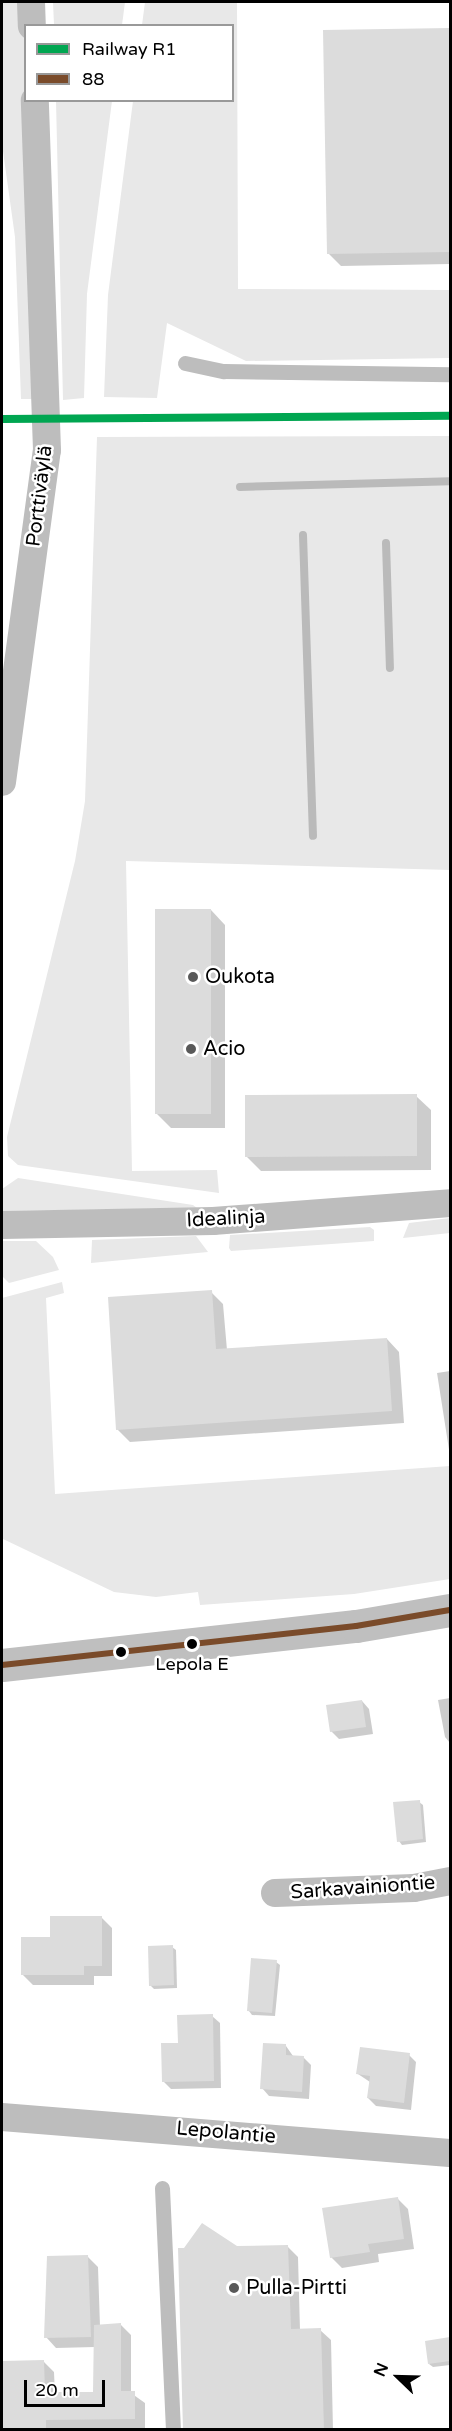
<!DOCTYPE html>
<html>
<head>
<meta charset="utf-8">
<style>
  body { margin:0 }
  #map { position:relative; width:452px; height:2431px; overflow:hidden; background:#fff; font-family:"Varela Round",sans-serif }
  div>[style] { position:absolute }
  .green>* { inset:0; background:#e8e8e8 }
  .shadow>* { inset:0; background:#0003 }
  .stream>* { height:8px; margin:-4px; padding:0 4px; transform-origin:4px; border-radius:4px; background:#bababa }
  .building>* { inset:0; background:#dcdcdc }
  .lane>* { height:15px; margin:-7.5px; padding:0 7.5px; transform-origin:7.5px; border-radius:7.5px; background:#bdbdbd }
  .street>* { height:28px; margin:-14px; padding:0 14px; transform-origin:14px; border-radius:14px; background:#bdbdbd }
  .secondary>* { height:33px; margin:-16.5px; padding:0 16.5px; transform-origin:16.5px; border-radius:16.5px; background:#bfbfbf }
  .bus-1>* { height:6px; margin:-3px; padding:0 3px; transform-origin:3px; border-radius:3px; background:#7a4b2a }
  .rail-1>* { height:8px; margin:-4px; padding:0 4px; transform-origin:4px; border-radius:4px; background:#00a651 }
  .dots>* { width:16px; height:16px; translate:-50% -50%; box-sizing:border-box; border:3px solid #fff; border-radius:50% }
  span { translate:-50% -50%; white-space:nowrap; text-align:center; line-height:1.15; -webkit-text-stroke:5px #fff; paint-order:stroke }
  .bus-label { font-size:18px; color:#000 }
  .street-label { font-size:20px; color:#000 }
  .poi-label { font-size:20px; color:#000 }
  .left { translate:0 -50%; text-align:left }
  .frame { position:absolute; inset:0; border:3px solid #000; pointer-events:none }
  .legend { position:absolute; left:24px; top:24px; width:210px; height:78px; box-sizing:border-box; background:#fff; border:2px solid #999; margin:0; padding:8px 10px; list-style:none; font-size:18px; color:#000 }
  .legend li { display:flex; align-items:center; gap:12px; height:30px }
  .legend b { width:30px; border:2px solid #999 }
  .north { position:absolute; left:368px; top:2347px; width:60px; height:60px; -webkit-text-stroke:4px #fff; paint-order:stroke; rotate:293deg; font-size:16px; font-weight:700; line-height:24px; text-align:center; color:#000 }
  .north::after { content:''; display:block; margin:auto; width:21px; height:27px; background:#000; clip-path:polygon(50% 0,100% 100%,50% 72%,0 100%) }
  .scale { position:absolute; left:24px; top:2380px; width:81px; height:27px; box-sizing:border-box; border:3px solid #000; border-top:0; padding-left:8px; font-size:18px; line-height:21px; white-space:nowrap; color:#000; -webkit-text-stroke:4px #fff; paint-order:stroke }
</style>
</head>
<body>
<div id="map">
  <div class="green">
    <div style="clip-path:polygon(2px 2px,23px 2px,33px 399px,21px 399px,15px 237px,2px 144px)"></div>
    <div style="clip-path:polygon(53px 2px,125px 2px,122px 25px,54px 25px)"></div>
    <div style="clip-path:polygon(145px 2px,237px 2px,238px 289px,450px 290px,450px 358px,246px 361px,167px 323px,157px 398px,104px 397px,108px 295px,133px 101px,232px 100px,232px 26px,142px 25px)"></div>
    <div style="clip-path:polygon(56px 101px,112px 101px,87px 294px,84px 398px,63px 400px)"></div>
    <div style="clip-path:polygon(450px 436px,450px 870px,126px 861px,132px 1171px,217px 1170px,219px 1193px,18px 1165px,8px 1156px,7px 1137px,75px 861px,85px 801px,97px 437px)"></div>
    <div style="clip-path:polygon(18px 1178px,193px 1205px,197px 1208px,2px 1211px,2px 1189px)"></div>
    <div style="clip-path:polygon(450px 1218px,450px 1233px,403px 1238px,409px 1223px)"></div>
    <div style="clip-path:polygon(370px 1227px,374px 1230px,374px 1241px,231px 1251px,229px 1248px,230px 1235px)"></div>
    <div style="clip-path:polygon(196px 1236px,208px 1252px,91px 1263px,92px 1240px)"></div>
    <div style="clip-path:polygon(2px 1241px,36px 1241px,53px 1257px,59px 1270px,9px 1283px,2px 1276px)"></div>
    <div style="clip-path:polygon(62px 1282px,64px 1293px,46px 1298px,55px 1494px,450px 1466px,450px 1579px,354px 1594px,200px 1605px,198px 1592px,156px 1597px,114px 1592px,3px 1539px,2px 1298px)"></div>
  </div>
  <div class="shadow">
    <div style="clip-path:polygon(450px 29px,450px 264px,341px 266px,328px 253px,324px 31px)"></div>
    <div style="clip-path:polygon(211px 910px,225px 925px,225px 1128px,171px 1128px,156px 1113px)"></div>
    <div style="clip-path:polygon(416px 1096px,431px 1110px,431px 1170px,261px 1171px,247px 1157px)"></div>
    <div style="clip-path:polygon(211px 1292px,223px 1304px,227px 1350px,387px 1339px,399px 1352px,404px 1423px,130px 1442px,117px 1429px)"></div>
    <div style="clip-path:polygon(450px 1371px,450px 1456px,437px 1373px)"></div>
    <div style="clip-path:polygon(450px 1698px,450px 1743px,445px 1737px,438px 1700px)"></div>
    <div style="clip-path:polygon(362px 1701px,369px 1709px,373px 1734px,339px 1739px,331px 1731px)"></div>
    <div style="clip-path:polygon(419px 1802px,423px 1805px,426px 1842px,402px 1845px,399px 1841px)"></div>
    <div style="clip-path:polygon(101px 1917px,112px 1928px,112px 1976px,94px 1976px,94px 1985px,33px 1985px,22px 1974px,51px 1939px)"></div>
    <div style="clip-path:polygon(172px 1947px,176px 1950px,177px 1988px,154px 1989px,150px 1985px)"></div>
    <div style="clip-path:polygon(276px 1962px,280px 1965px,275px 2016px,252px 2015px,249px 2011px)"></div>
    <div style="clip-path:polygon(212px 2016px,220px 2023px,221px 2088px,171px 2089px,163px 2081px,180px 2044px)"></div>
    <div style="clip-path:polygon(286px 2046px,293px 2056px,303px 2057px,311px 2065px,309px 2099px,269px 2096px,262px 2088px)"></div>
    <div style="clip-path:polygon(409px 2055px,416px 2062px,411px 2110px,376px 2106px,368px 2098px,370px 2082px,358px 2074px)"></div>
    <div style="clip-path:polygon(397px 2198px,408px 2209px,414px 2249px,378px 2254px,379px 2262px,342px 2268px,331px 2257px)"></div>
    <div style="clip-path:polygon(288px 2247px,298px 2257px,300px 2330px,320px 2330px,331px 2340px,333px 2430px,184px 2430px,237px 2248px)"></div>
    <div style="clip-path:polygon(88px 2257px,98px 2267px,100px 2326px,121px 2325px,131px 2335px,131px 2393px,145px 2403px,145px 2430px,2px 2430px,2px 2365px,44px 2362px,54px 2372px,55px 2394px,95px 2393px,95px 2347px,56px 2348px,46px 2337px)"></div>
    <div style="clip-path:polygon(450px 2339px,450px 2365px,433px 2367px,429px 2364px)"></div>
  </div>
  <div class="stream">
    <div style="left:240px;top:487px;width:210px;rotate:-1.6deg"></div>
    <div style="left:303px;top:535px;width:301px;rotate:88.1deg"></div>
    <div style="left:386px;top:543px;width:125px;rotate:88.2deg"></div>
  </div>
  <div class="building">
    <div style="clip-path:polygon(450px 28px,450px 252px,327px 254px,323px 30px)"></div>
    <div style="clip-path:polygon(155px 909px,211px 909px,211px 1114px,155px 1114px)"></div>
    <div style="clip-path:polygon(417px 1094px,417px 1156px,245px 1157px,245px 1095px)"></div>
    <div style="clip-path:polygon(212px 1290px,216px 1349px,387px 1338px,392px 1411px,116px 1430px,108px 1297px)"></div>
    <div style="clip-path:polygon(362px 1700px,366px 1727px,330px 1732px,326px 1705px)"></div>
    <div style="clip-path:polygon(420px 1800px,423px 1839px,397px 1842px,393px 1802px)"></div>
    <div style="clip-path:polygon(50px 1916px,102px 1916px,102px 1966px,84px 1966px,84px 1975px,21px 1975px,21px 1937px,50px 1937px)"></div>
    <div style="clip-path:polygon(173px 1945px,174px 1985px,149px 1986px,148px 1946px)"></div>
    <div style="clip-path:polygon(251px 1958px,277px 1960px,272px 2013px,247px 2011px)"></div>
    <div style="clip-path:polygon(213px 2014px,214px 2081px,162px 2082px,161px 2043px,178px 2043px,177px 2015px)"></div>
    <div style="clip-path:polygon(263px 2043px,286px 2044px,286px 2055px,304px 2056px,302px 2092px,260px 2089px)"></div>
    <div style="clip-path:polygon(360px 2047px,410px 2053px,404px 2103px,367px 2098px,370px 2076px,356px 2074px)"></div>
    <div style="clip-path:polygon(398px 2197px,404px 2239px,368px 2244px,370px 2252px,330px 2258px,322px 2208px)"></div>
    <div style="clip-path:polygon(202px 2223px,237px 2246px,288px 2245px,291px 2329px,321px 2328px,324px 2430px,183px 2430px,178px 2248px,184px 2248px)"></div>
    <div style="clip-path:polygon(88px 2255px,91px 2337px,44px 2338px,47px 2256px)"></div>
    <div style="clip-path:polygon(121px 2323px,121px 2391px,135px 2391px,135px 2419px,46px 2420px,46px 2430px,2px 2430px,2px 2361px,44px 2360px,45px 2392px,93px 2392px,94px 2325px)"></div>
    <div style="clip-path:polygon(450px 2337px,450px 2361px,428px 2364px,425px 2341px)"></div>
  </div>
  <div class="lane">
    <div style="left:185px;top:363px;width:40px;rotate:12deg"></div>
    <div style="left:224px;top:371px;width:226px;rotate:0.8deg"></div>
    <div style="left:162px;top:2188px;width:242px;rotate:87.4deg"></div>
  </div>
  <div class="street">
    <div style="left:31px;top:2px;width:24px;rotate:88deg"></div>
    <div style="left:2px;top:782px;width:335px;rotate:-82.3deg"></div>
    <div style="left:47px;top:450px;width:350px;rotate:-92deg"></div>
    <div style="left:2px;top:1225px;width:211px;rotate:-1.1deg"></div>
    <div style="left:213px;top:1221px;width:238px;rotate:-4.3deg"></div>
    <div style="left:275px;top:1893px;width:139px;rotate:-2.1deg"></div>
    <div style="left:414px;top:1888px;width:37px;rotate:-11deg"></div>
    <div style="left:2px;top:2117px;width:449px;rotate:4.6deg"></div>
  </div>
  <div class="secondary">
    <div style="left:2px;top:1665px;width:356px;rotate:-6.3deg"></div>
    <div style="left:356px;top:1626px;width:95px;rotate:-9.7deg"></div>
  </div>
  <div class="bus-1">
    <div style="left:2px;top:1665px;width:356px;rotate:-6.3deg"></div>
    <div style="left:356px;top:1626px;width:95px;rotate:-9.7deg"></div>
  </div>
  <div class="rail-1">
    <div style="left:2px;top:419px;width:448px;rotate:-0.4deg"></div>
  </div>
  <div class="dots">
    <div style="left:193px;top:977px;background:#595959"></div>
    <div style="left:191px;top:1049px;background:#595959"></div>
    <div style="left:192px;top:1644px;background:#000"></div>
    <div style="left:121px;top:1652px;background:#000"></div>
    <div style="left:234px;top:2288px;background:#595959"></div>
  </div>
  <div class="bus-label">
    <span style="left:192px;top:1664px">Lepola E</span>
  </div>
  <div class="street-label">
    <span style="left:40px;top:496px;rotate:-83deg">Porttiväylä</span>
    <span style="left:226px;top:1219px;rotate:-3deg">Idealinja</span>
    <span style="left:363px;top:1888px;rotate:-4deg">Sarkavainiontie</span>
    <span style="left:226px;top:2133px;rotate:5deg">Lepolantie</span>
  </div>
  <div class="poi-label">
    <span class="left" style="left:205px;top:977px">Oukota</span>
    <span class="left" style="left:203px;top:1049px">Acio</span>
    <span class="left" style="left:246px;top:2288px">Pulla-Pirtti</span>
  </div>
  <div class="frame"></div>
  <ul class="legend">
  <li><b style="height:8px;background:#00a651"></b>Railway R1</li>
  <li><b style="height:8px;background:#7a4b2a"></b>88</li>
  </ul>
  <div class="north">N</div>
  <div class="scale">20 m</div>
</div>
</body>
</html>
